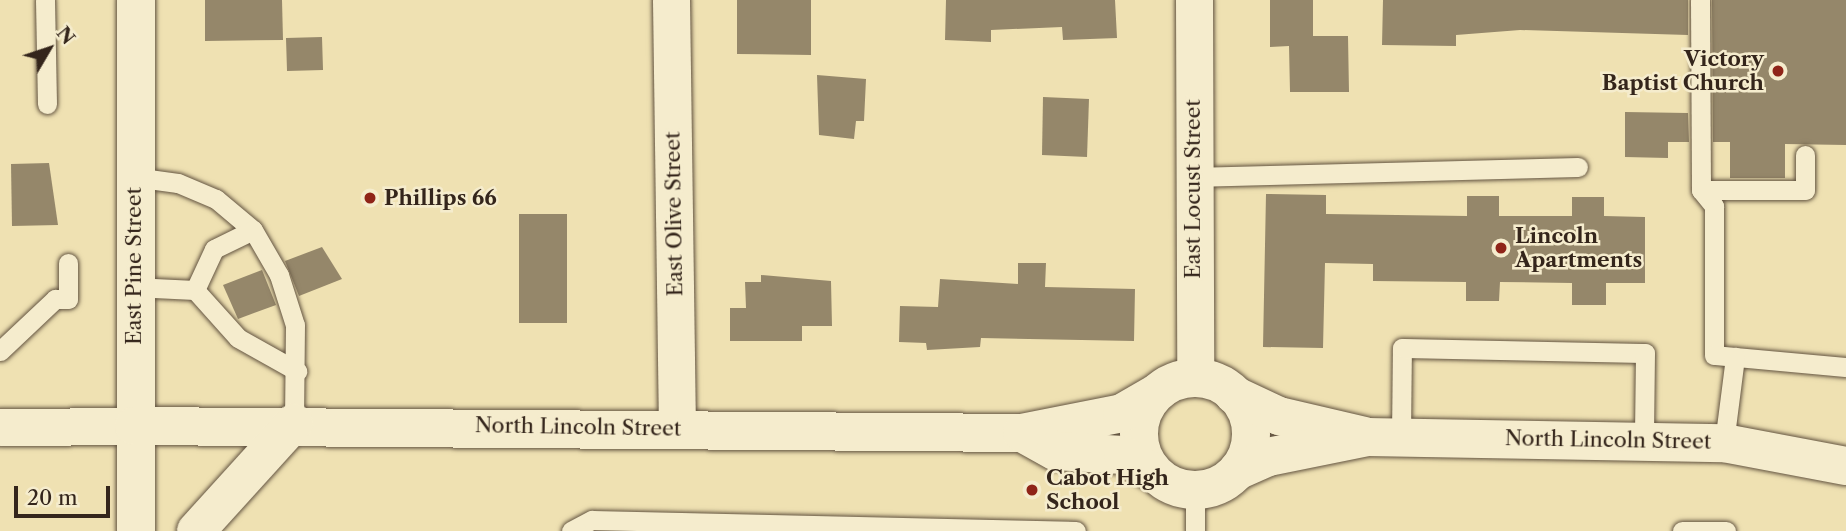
<!DOCTYPE html>
<html>
<head>
<meta charset="utf-8">
<style>
  body { margin:0 }
  #map { position:relative; width:1846px; height:531px; overflow:hidden; background:#efe1b2; font-family:"Libre Caslon Text",serif }
  div>[style] { position:absolute }
  .building>* { inset:0; background:#95876a }
  .roads { filter:drop-shadow(0 0 2px #635441) drop-shadow(0 0 2px #635441) }
  .lane>* { height:19px; margin:-9.5px; padding:0 9.5px; transform-origin:9.5px; border-radius:9.5px; background:#f5eccd }
  .street>* { height:37px; margin:-18.5px; padding:0 18.5px; transform-origin:18.5px; border-radius:18.5px; background:#f5eccd }
  .secondary>* { height:38px; margin:-19px; padding:0 19px; transform-origin:19px; border-radius:19px; background:#f5eccd }
  .secondary>.ring { margin:-19px; padding:0; box-sizing:content-box; background:none; border:38px solid #f5eccd; border-radius:50% }
  .dots>* { width:19px; height:19px; translate:-50% -50%; box-sizing:border-box; border:4px solid #f5eccd; border-radius:50% }
  span { translate:-50% -50%; white-space:nowrap; text-align:center; line-height:1.15; -webkit-text-stroke:5px #f5eccd; paint-order:stroke }
  .poi-label { font-size:21px; color:#34251b; font-weight:700 }
  .right { translate:-100% -50%; text-align:right }
  .left { translate:0 -50%; text-align:left }
  .street-label { font-size:21px; color:#34251b }
  .north { position:absolute; left:14px; top:14px; width:70px; height:70px; -webkit-text-stroke:5px #f5eccd; paint-order:stroke; rotate:51deg; font-size:19px; font-weight:700; line-height:28px; text-align:center; color:#34251b }
  .north::after { content:''; display:block; margin:auto; width:24px; height:32px; background:#34251b; clip-path:polygon(50% 0,100% 100%,50% 72%,0 100%) }
  .scale { position:absolute; left:14px; top:486px; width:96px; height:32px; box-sizing:border-box; border:4px solid #34251b; border-top:0; padding-left:9px; font-size:21px; line-height:24px; white-space:nowrap; color:#34251b; -webkit-text-stroke:5px #f5eccd; paint-order:stroke }
</style>
</head>
<body>
<div id="map">
  <div class="building">
    <div style="clip-path:polygon(205px 0,282px 0,283px 40px,205px 41px)"></div>
    <div style="clip-path:polygon(737px 0,811px 0,811px 55px,737px 54px)"></div>
    <div style="clip-path:polygon(946px 0,1115px 0,1117px 38px,1063px 40px,1062px 27px,991px 30px,991px 42px,945px 40px)"></div>
    <div style="clip-path:polygon(1270px 0,1313px 0,1313px 36px,1348px 36px,1349px 92px,1290px 92px,1289px 46px,1270px 47px)"></div>
    <div style="clip-path:polygon(1383px 0,1688px 0,1688px 35px,1520px 30px,1456px 35px,1456px 46px,1382px 45px)"></div>
    <div style="clip-path:polygon(1712px 0,1846px 0,1846px 145px,1785px 144px,1785px 178px,1730px 178px,1730px 142px,1713px 142px)"></div>
    <div style="clip-path:polygon(322px 37px,323px 70px,287px 71px,286px 38px)"></div>
    <div style="clip-path:polygon(817px 75px,866px 79px,864px 121px,856px 121px,854px 139px,819px 135px)"></div>
    <div style="clip-path:polygon(1043px 97px,1089px 99px,1087px 157px,1042px 155px)"></div>
    <div style="clip-path:polygon(1625px 112px,1688px 113px,1689px 142px,1668px 142px,1668px 158px,1625px 157px)"></div>
    <div style="clip-path:polygon(49px 163px,58px 225px,12px 226px,11px 164px)"></div>
    <div style="clip-path:polygon(1266px 194px,1326px 195px,1326px 214px,1467px 216px,1467px 196px,1499px 196px,1499px 216px,1572px 216px,1572px 197px,1604px 197px,1604px 216px,1645px 217px,1645px 283px,1606px 283px,1606px 305px,1572px 305px,1572px 283px,1500px 282px,1499px 301px,1466px 301px,1466px 282px,1373px 281px,1373px 264px,1325px 263px,1323px 348px,1263px 347px)"></div>
    <div style="clip-path:polygon(519px 214px,567px 214px,567px 323px,519px 323px)"></div>
    <div style="clip-path:polygon(322px 247px,342px 279px,299px 296px,285px 261px)"></div>
    <div style="clip-path:polygon(1018px 263px,1046px 263px,1045px 287px,1135px 289px,1134px 341px,981px 338px,980px 347px,927px 350px,926px 343px,899px 342px,900px 306px,938px 307px,940px 279px,1018px 284px)"></div>
    <div style="clip-path:polygon(262px 270px,276px 305px,238px 319px,223px 285px)"></div>
    <div style="clip-path:polygon(761px 275px,831px 281px,832px 326px,802px 326px,802px 341px,730px 341px,730px 308px,746px 308px,745px 282px,761px 282px)"></div>
  </div>
  <div class="roads">
    <div class="lane">
      <div style="left:45px;top:0;width:104px;rotate:88.9deg"></div>
      <div style="left:1700px;top:0;width:190px;rotate:89.7deg"></div>
      <div style="left:1805px;top:155px;width:35px;rotate:90deg"></div>
      <div style="left:1805px;top:190px;width:104px;rotate:180deg"></div>
      <div style="left:1701px;top:190px;width:21px;rotate:51deg"></div>
      <div style="left:1714px;top:206px;width:149px;rotate:90deg"></div>
      <div style="left:1714px;top:355px;width:133px;rotate:5.2deg"></div>
      <div style="left:134px;top:177px;width:44px;rotate:7.8deg"></div>
      <div style="left:178px;top:183px;width:41px;rotate:22.8deg"></div>
      <div style="left:216px;top:199px;width:48px;rotate:40deg"></div>
      <div style="left:253px;top:230px;width:52px;rotate:60deg"></div>
      <div style="left:279px;top:275px;width:52px;rotate:72.3deg"></div>
      <div style="left:295px;top:325px;width:98px;rotate:90.6deg"></div>
      <div style="left:1192px;top:177px;width:386px;rotate:-1.5deg"></div>
      <div style="left:133px;top:287px;width:62px;rotate:2.8deg"></div>
      <div style="left:195px;top:290px;width:64px;rotate:48.1deg"></div>
      <div style="left:238px;top:338px;width:68px;rotate:29.2deg"></div>
      <div style="left:195px;top:290px;width:45px;rotate:-65.1deg"></div>
      <div style="left:214px;top:249px;width:43px;rotate:-26deg"></div>
      <div style="left:0;top:351px;width:76px;rotate:-43.4deg"></div>
      <div style="left:55px;top:299px;width:13px"></div>
      <div style="left:68px;top:299px;width:36px;rotate:-90deg"></div>
      <div style="left:1401px;top:437px;width:89px;rotate:-89.4deg"></div>
      <div style="left:1402px;top:348px;width:243px;rotate:1.2deg"></div>
      <div style="left:1645px;top:353px;width:86px;rotate:90.7deg"></div>
      <div style="left:1724px;top:443px;width:87px;rotate:-82.7deg"></div>
      <div style="left:571px;top:531px;width:24px;rotate:-28deg"></div>
      <div style="left:592px;top:520px;width:484px;rotate:1.3deg"></div>
      <div style="left:1195px;top:531px;width:41px;rotate:-90deg"></div>
      <div style="left:1682px;top:531px;width:44px"></div>
    </div>
    <div class="street">
      <div style="left:671px;top:0;width:428px;rotate:89.2deg"></div>
      <div style="left:1194px;top:0;width:378px;rotate:89.8deg"></div>
      <div style="left:0;top:427px;width:134px;rotate:-0.4deg"></div>
    </div>
    <div class="secondary">
      <div style="left:136px;top:0;width:531px;rotate:90deg"></div>
      <div class="ring" style="left:1139px;top:378px;width:74px;height:74px"></div>
      <div style="left:1234px;top:395px;width:50px;rotate:25deg"></div>
      <div style="left:1279px;top:416px;width:88px;rotate:13.1deg"></div>
      <div style="left:134px;top:426px;width:888px;rotate:0.45deg"></div>
      <div style="left:1022px;top:433px;width:102px;rotate:-11.3deg"></div>
      <div style="left:1122px;top:413px;width:38px;rotate:-30deg"></div>
      <div style="left:1022px;top:433px;width:38px;rotate:29deg"></div>
      <div style="left:1055px;top:451px;width:68px;rotate:3.4deg"></div>
      <div style="left:1123px;top:455px;width:34px;rotate:30deg"></div>
      <div style="left:1237px;top:471px;width:34px;rotate:-24deg"></div>
      <div style="left:1268px;top:457px;width:101px;rotate:-11.4deg"></div>
      <div style="left:1367px;top:437px;width:357px;rotate:1deg"></div>
      <div style="left:1724px;top:443px;width:124px;rotate:10.7deg"></div>
      <div style="left:196px;top:531px;width:146px;rotate:-47.8deg"></div>
    </div>
  </div>
  <div class="dots">
    <div style="left:1778px;top:71px;background:#8f2418"></div>
    <div style="left:370px;top:198px;background:#8f2418"></div>
    <div style="left:1501px;top:248px;background:#8f2418"></div>
    <div style="left:1032px;top:490px;background:#8f2418"></div>
  </div>
  <div class="poi-label">
    <span class="right" style="left:1764px;top:71px">Victory<br>Baptist Church</span>
    <span class="left" style="left:384px;top:198px">Phillips 66</span>
    <span class="left" style="left:1515px;top:248px">Lincoln<br>Apartments</span>
    <span class="left" style="left:1046px;top:490px">Cabot High<br>School</span>
  </div>
  <div class="street-label">
    <span style="left:1193px;top:189px;rotate:-90deg">East Locust Street</span>
    <span style="left:674px;top:214px;rotate:-91deg">East Olive Street</span>
    <span style="left:134px;top:266px;rotate:-90deg">East Pine Street</span>
    <span style="left:578px;top:427px;rotate:1deg">North Lincoln Street</span>
    <span style="left:1608px;top:440px;rotate:1deg">North Lincoln Street</span>
  </div>
  <div class="north">N</div>
  <div class="scale">20 m</div>
</div>
</body>
</html>
